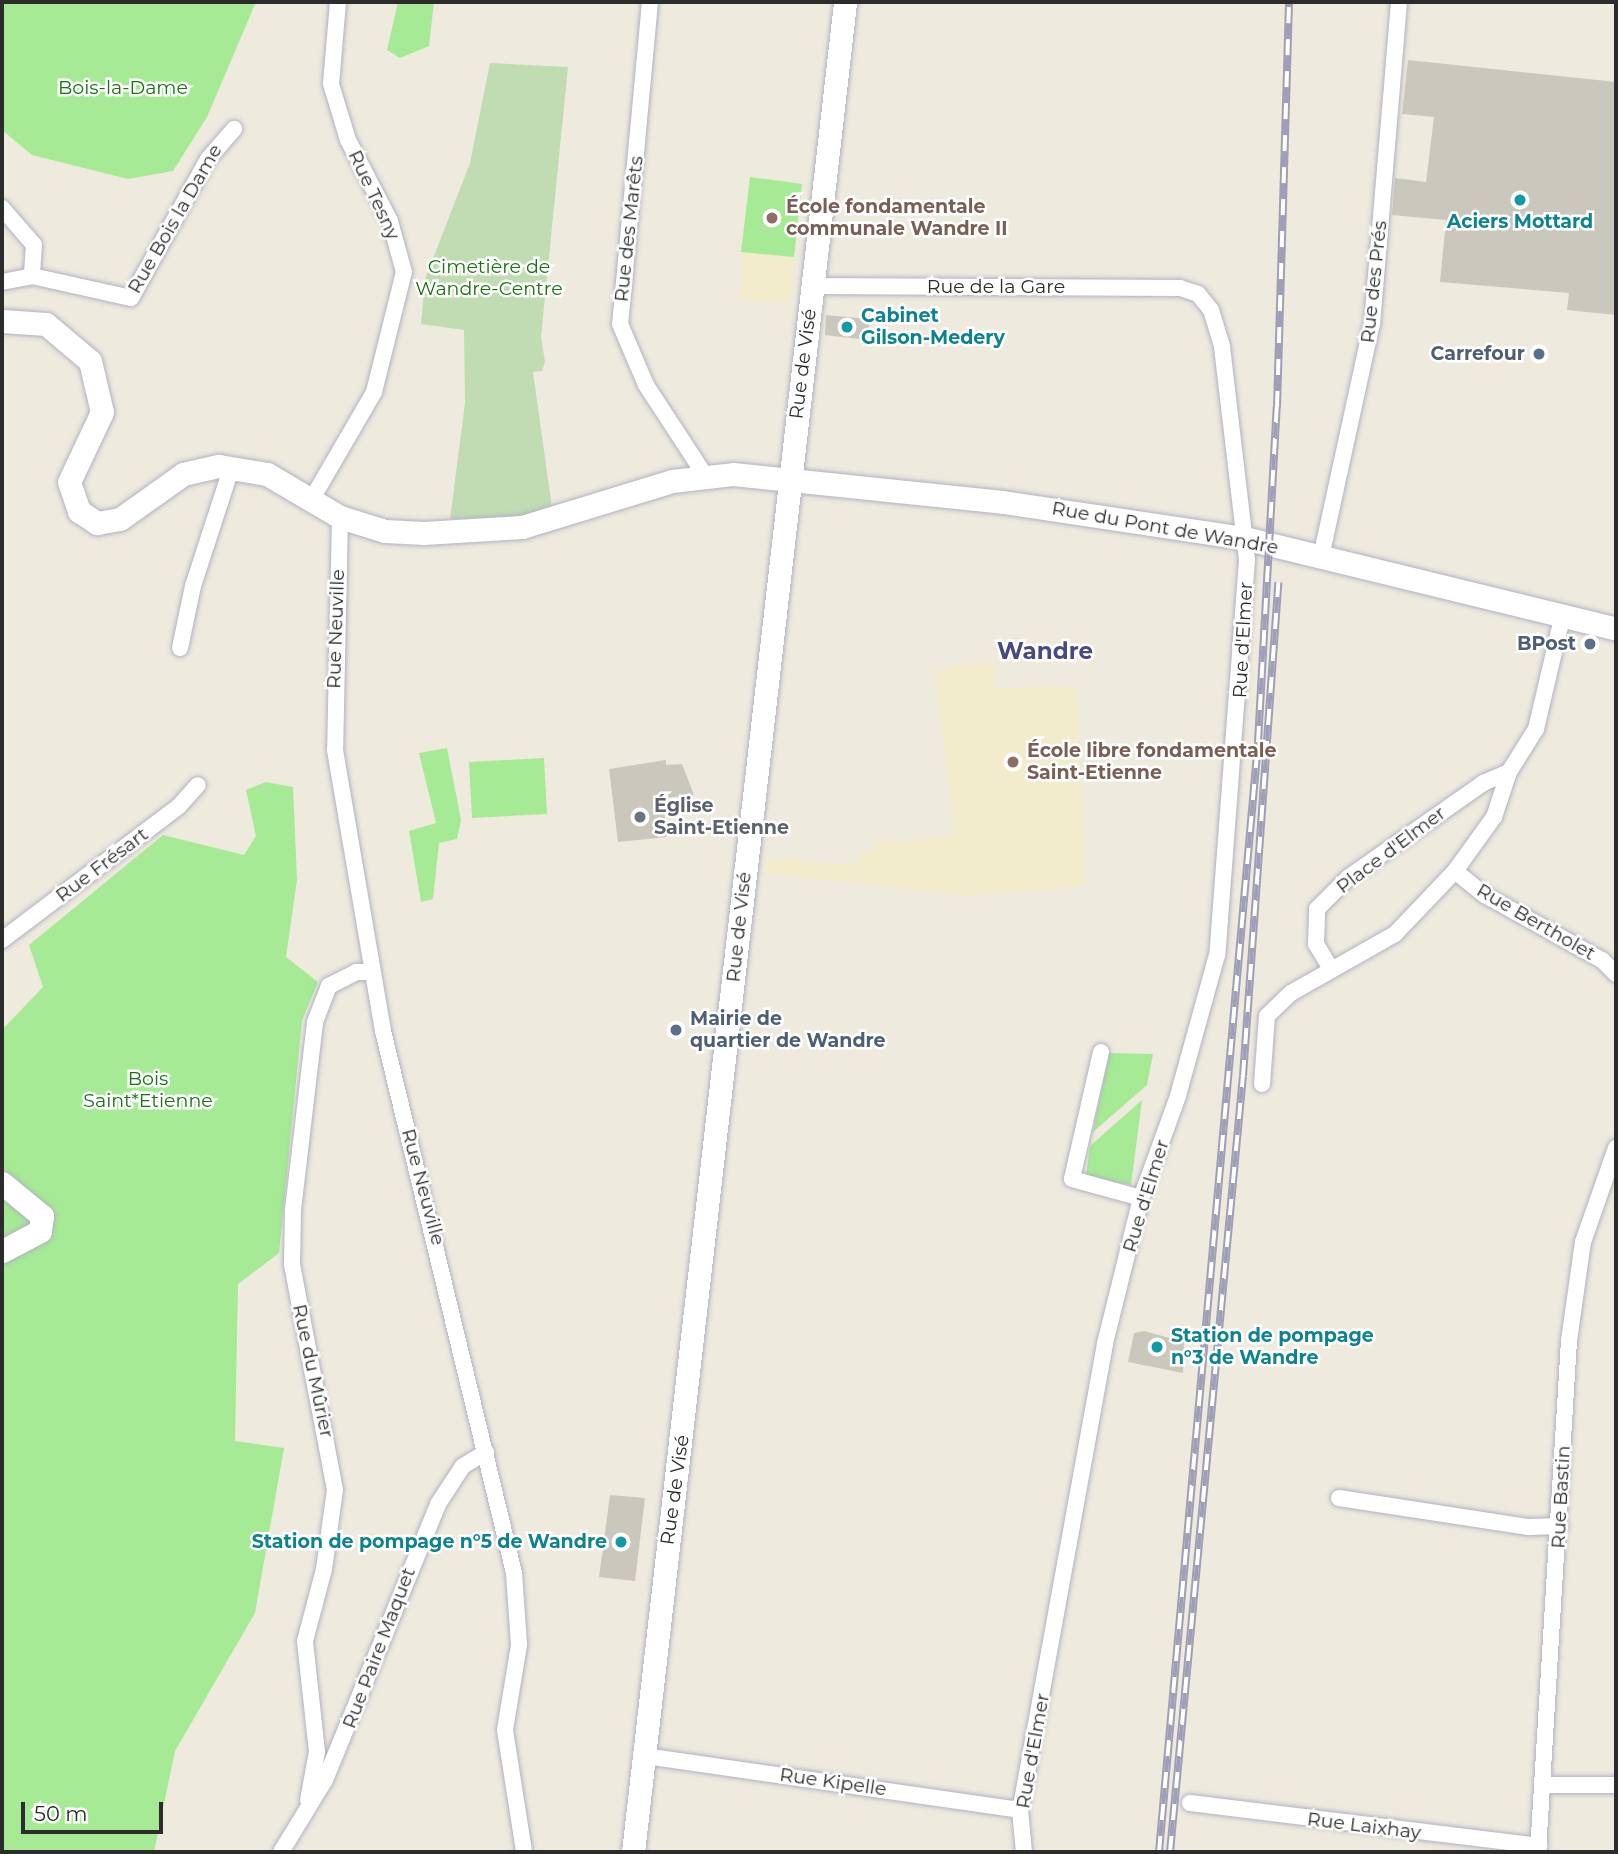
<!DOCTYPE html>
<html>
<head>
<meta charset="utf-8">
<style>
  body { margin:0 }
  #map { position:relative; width:1618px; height:1854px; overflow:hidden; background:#efeade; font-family:Montserrat,sans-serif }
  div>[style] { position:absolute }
  .education>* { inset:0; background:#f2ebcc }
  .green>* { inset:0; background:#a6ea95 }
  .cemetery>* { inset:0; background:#c1dbb3 }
  .building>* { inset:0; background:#cac8bc }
  .roads { filter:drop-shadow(0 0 2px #b1b2c1) drop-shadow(0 0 2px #b1b2c1) }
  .street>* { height:16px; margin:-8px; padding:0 8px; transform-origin:8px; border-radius:8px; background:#fff }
  .secondary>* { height:23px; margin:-11.5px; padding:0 11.5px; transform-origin:11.5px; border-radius:11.5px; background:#fff }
  .rail>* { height:8px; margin-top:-4px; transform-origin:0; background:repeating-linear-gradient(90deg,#fff 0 16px,#9f9fb8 0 32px); box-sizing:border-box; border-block:2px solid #9f9fb8 }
  .dots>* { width:19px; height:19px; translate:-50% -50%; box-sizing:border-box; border:4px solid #fff; border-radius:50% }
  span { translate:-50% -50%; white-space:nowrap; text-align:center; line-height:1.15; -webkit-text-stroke:5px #fff; paint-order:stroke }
  .park-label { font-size:19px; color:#197214 }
  .street-label { font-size:19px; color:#2c2c2c }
  .education-label { font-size:19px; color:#785e54; font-weight:700 }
  .left { translate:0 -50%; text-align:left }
  .culture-label { font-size:19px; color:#0d838f; font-weight:700 }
  .right { translate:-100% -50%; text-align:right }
  .service-label { font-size:19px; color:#4e5e75; font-weight:700 }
  .worship-label { font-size:19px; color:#5b616d; font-weight:700 }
  .quarter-label { font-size:23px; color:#484a82; font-weight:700 }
  .frame { position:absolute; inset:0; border:4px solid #2c2c2c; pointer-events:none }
  .scale { position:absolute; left:21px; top:1802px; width:142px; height:32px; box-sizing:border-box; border:4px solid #2c2c2c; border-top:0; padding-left:9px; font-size:21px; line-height:24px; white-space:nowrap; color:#2c2c2c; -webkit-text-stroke:5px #fff; paint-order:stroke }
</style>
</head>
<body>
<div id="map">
  <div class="education">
    <div style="clip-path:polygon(750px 177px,802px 184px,789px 304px,739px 298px)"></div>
    <div style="clip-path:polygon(994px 663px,996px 688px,1077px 686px,1086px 886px,970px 896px,765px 873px,766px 858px,857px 865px,860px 851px,873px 852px,874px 839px,908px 842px,954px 834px,935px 671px,950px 670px,951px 664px)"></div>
  </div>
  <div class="green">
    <div style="clip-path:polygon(2px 2px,256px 2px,207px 117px,173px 171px,128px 179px,32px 155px,2px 130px)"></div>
    <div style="clip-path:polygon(398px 2px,434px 2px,429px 46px,400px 58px,387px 50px)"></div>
    <div style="clip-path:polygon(750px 177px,802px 184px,794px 257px,741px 252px)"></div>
    <div style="clip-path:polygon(447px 748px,461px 820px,457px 839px,439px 843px,433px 899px,421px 902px,409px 831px,436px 823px,419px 753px)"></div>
    <div style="clip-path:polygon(544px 758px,547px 814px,472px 818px,469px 762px)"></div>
    <div style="clip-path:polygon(266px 782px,293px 787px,297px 880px,286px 957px,318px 982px,302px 1021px,279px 1253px,238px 1284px,235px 1441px,284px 1448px,255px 1613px,175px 1751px,154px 1852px,2px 1852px,2px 1030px,43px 987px,29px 945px,163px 835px,244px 855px,256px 836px,246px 790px)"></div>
    <div style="clip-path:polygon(1109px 1053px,1153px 1054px,1147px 1085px,1093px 1132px)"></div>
    <div style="clip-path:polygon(1142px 1100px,1131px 1185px,1086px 1176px,1090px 1146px)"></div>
  </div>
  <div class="cemetery">
    <div style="clip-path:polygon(490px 63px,568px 67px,541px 337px,545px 362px,542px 371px,533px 372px,552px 508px,531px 517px,450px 519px,465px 403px,464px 330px,421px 324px,425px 279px,470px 163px)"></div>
  </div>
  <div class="building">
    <div style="clip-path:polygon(1408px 60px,1616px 82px,1616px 315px,1567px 310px,1569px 293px,1440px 282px,1446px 220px,1392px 215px,1395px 178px,1426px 182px,1434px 117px,1402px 114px)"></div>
    <div style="clip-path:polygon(826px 315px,870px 319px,867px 340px,825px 335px)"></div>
    <div style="clip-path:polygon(666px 760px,666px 765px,682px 764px,694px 795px,663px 798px,667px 837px,618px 842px,609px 769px)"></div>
    <div style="clip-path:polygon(1144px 1331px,1184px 1342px,1183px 1373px,1128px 1362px,1134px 1333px)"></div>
    <div style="clip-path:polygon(610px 1495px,645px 1498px,635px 1581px,599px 1577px)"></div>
  </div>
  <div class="roads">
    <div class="street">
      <div style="left:650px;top:2px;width:323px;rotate:95.3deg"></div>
      <div style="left:620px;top:324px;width:66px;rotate:66.9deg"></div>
      <div style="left:646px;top:385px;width:108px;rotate:56.8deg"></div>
      <div style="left:2px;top:208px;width:49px;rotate:49.1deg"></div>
      <div style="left:34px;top:245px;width:31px;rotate:94deg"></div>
      <div style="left:2px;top:282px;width:31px;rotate:-11deg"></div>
      <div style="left:32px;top:276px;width:101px;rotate:12.5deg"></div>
      <div style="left:131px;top:298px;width:159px;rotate:-61deg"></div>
      <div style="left:208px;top:159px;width:40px;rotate:-49deg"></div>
      <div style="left:812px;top:286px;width:368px;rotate:0.3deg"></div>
      <div style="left:1180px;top:288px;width:19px;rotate:18deg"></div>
      <div style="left:1198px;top:294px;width:21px;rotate:51deg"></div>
      <div style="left:1211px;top:310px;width:39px;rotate:73deg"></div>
      <div style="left:1222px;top:347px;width:214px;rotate:83.3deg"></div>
      <div style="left:1247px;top:560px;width:396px;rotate:94.3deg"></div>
      <div style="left:1217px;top:955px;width:146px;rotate:105.5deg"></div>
      <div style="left:1178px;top:1096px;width:109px;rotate:109.9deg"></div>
      <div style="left:1141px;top:1198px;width:150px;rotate:103.9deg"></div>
      <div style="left:1105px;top:1344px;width:474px;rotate:100.3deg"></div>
      <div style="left:1020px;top:1810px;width:42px;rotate:84.6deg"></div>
      <div style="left:313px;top:497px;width:121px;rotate:-59.8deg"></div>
      <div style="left:374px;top:392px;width:124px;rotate:-76deg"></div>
      <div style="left:404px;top:272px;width:53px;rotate:-105.4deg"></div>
      <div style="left:390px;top:221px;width:91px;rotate:-117.4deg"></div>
      <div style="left:348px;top:140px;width:59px;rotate:-106.9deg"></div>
      <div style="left:331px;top:84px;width:82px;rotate:-85.1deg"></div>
      <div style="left:340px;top:517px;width:233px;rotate:91.2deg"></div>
      <div style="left:335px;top:750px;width:285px;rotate:80.3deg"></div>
      <div style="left:383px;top:1031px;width:558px;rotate:76.41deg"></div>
      <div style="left:514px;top:1573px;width:72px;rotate:86deg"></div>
      <div style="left:519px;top:1645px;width:86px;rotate:99.4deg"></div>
      <div style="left:505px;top:1730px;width:123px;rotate:81.1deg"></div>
      <div style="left:1321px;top:557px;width:239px;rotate:-77.7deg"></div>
      <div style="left:1372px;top:324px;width:323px;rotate:-85.2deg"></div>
      <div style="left:180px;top:648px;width:63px;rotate:-78.2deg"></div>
      <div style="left:193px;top:586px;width:126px;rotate:-72deg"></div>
      <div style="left:1455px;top:871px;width:38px;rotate:39deg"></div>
      <div style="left:1485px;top:895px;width:134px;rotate:29.1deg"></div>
      <div style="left:1602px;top:960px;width:20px;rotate:45deg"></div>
      <div style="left:2px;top:940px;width:222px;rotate:-37.1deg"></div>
      <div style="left:179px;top:806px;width:28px;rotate:-48deg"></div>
      <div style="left:1331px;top:969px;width:29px;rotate:-121deg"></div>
      <div style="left:1316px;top:944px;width:35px;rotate:-88deg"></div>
      <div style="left:1317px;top:909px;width:45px;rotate:-45deg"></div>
      <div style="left:1349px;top:877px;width:164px;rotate:-35deg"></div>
      <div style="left:1483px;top:783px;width:28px;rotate:-23deg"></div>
      <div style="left:1101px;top:1052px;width:130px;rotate:102.9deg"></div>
      <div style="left:1072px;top:1179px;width:72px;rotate:15.4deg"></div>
      <div style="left:1262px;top:1084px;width:68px;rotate:-85.8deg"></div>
      <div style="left:1267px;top:1016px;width:33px;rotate:-44deg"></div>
      <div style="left:1291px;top:993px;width:120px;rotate:-29.6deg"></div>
      <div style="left:1395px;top:934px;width:87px;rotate:-46.4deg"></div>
      <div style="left:1455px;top:871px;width:67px;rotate:-54.2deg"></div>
      <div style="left:1494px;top:817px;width:47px;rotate:-71.6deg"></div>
      <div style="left:1509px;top:772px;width:51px;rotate:-57.9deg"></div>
      <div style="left:1536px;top:729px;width:114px;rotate:-76.8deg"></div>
      <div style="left:1339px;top:1498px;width:192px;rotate:8.7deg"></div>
      <div style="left:1529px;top:1527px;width:31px;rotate:-2deg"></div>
      <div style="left:645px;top:1756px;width:379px;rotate:8.2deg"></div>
      <div style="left:1542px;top:1785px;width:74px"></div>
      <div style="left:308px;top:1800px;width:49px;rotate:-79.4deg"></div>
      <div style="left:317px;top:1752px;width:112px;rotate:-96.2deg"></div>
      <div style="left:305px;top:1641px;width:74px;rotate:-75.2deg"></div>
      <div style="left:324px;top:1569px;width:80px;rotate:-82.1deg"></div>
      <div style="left:335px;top:1490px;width:230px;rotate:-100.8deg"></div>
      <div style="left:292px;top:1264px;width:54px;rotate:-88.9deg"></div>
      <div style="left:293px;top:1210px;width:189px;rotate:-83.3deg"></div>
      <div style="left:315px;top:1022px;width:39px;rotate:-69deg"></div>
      <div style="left:329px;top:986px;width:30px;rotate:-27deg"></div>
      <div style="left:356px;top:972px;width:16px"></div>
      <div style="left:1190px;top:1803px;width:352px;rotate:7deg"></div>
      <div style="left:281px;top:1852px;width:84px;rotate:-58.6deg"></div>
      <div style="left:325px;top:1780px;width:298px;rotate:-67.7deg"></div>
      <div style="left:438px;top:1504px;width:45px;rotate:-56.7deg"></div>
      <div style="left:463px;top:1466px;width:27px;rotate:-31deg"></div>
      <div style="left:1538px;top:1852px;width:512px;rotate:-86.53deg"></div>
      <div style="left:1569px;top:1341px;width:100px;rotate:-82deg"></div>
      <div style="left:1583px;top:1242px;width:100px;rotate:-70.7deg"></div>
    </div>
    <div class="secondary">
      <div style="left:2px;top:321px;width:44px;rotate:3.9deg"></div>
      <div style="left:46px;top:324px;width:57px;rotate:40.1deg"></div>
      <div style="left:90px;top:361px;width:52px;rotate:76.8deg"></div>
      <div style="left:102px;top:412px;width:77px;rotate:115.2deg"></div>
      <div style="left:69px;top:482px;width:31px;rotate:71deg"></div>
      <div style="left:79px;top:511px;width:22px;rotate:34deg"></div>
      <div style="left:97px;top:523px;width:23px;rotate:-10deg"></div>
      <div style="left:120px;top:519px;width:77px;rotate:-35.5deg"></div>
      <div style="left:183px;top:474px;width:37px;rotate:-13deg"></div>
      <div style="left:219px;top:466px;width:49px;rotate:9.5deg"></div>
      <div style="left:267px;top:474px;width:85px;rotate:30.5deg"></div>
      <div style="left:340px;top:517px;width:47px;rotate:17.3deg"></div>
      <div style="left:385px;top:531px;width:39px;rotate:3deg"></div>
      <div style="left:424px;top:533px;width:98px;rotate:-3.5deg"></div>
      <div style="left:522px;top:527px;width:157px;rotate:-17deg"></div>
      <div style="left:672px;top:481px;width:61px;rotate:-6.5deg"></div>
      <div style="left:733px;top:474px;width:271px;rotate:5.9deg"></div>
      <div style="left:1003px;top:502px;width:244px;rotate:8.5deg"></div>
      <div style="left:1244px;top:538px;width:383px;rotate:13.7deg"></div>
      <div style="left:2px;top:1183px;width:52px;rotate:39.5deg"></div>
      <div style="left:42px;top:1216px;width:15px;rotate:98deg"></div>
      <div style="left:40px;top:1231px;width:43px;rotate:152.2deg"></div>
      <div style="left:633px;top:1852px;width:1862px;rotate:-83.46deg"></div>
    </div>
  </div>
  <div class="rail">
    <div style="left:1159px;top:1852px;width:1114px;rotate:-84.9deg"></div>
    <div style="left:1258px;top:742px;width:336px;rotate:-86.8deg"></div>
    <div style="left:1277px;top:407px;width:405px;rotate:-88.3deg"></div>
    <div style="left:1170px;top:1852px;width:779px;rotate:-84.63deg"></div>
    <div style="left:1243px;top:1076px;width:495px;rotate:-85.9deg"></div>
  </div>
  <div class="dots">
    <div style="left:1520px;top:200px;background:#0f9aa8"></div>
    <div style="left:772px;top:218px;background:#8d6e63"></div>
    <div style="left:847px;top:327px;background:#0f9aa8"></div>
    <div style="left:1539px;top:354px;background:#5c6f8a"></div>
    <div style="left:1590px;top:644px;background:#5c6f8a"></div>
    <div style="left:1013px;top:762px;background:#8d6e63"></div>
    <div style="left:640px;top:817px;background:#6b7280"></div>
    <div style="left:676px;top:1030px;background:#5c6f8a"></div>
    <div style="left:1157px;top:1347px;background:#0f9aa8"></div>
    <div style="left:621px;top:1542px;background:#0f9aa8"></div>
  </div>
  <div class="park-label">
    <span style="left:123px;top:88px">Bois-la-Dame</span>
    <span style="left:489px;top:278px">Cimetière de<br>Wandre-Centre</span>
    <span style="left:148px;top:1090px">Bois<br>Saint*Etienne</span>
  </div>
  <div class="street-label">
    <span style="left:374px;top:195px;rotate:65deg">Rue Tesny</span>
    <span style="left:175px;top:219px;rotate:-60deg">Rue Bois la Dame</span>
    <span style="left:629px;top:229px;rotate:-84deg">Rue des Marêts</span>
    <span style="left:1374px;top:282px;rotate:-84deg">Rue des Prés</span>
    <span style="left:996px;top:287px">Rue de la Gare</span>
    <span style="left:803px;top:364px;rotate:-83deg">Rue de Visé</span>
    <span style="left:1165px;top:528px;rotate:10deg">Rue du Pont de Wandre</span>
    <span style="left:336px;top:629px;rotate:-88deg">Rue Neuville</span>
    <span style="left:1243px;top:640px;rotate:-87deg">Rue d'Elmer</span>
    <span style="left:1391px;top:850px;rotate:-37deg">Place d'Elmer</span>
    <span style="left:102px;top:865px;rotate:-37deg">Rue Frésart</span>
    <span style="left:1536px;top:922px;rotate:30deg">Rue Bertholet</span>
    <span style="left:739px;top:927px;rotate:-84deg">Rue de Visé</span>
    <span style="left:423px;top:1187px;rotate:75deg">Rue Neuville</span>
    <span style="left:1146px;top:1196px;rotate:-73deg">Rue d'Elmer</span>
    <span style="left:313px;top:1371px;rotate:78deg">Rue du Mûrier</span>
    <span style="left:675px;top:1490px;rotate:-82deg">Rue de Visé</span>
    <span style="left:1561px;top:1497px;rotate:-87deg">Rue Bastin</span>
    <span style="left:379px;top:1648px;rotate:-69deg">Rue Paire Maquet</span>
    <span style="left:1033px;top:1751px;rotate:-80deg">Rue d'Elmer</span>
    <span style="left:833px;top:1782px;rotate:8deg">Rue Kipelle</span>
    <span style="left:1364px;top:1826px;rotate:7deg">Rue Laixhay</span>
  </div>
  <div class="education-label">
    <span class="left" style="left:786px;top:218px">École fondamentale<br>communale Wandre II</span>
    <span class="left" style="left:1027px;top:762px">École libre fondamentale<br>Saint-Etienne</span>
  </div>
  <div class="culture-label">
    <span style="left:1520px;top:222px">Aciers Mottard</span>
    <span class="left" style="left:861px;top:327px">Cabinet<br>Gilson-Medery</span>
    <span class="left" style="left:1171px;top:1347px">Station de pompage<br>n°3 de Wandre</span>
    <span class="right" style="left:607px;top:1542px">Station de pompage n°5 de Wandre</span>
  </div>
  <div class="service-label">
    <span class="right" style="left:1525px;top:354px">Carrefour</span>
    <span class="right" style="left:1576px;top:644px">BPost</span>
    <span class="left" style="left:690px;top:1030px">Mairie de<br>quartier de Wandre</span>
  </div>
  <div class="worship-label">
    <span class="left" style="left:654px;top:817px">Église<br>Saint-Etienne</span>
  </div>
  <div class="quarter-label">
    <span style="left:1045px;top:651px">Wandre</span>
  </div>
  <div class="frame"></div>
  <div class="scale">50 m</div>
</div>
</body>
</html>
